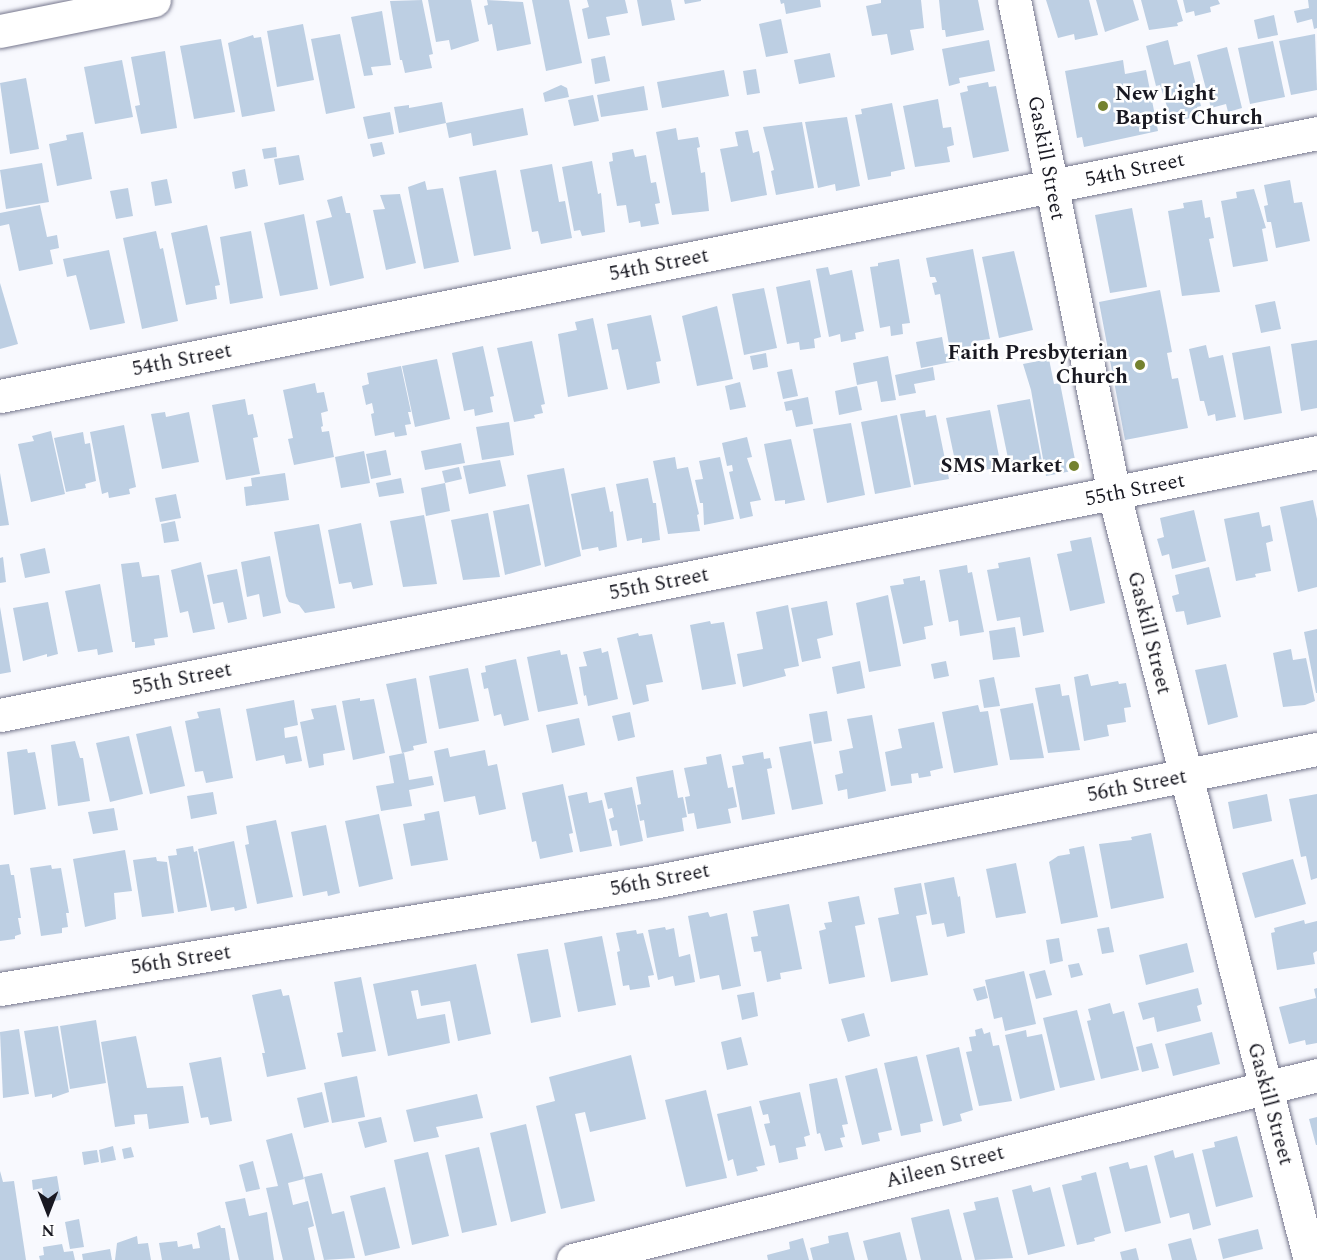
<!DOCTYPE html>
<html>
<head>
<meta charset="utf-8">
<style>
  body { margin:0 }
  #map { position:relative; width:1317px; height:1260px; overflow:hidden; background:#f8f9fe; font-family:Spectral,serif }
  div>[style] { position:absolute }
  .building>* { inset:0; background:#bdcfe3 }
  .roads { filter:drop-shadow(0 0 2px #75768c) drop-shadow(0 0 2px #75768c) }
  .street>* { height:33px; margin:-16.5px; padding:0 16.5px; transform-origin:16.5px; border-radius:16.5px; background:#fff }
  .dots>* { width:16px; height:16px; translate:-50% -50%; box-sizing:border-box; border:3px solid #fff; border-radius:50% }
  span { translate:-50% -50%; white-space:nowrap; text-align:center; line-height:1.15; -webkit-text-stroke:5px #fff; paint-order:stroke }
  .poi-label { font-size:21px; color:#191922; font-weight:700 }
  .left { translate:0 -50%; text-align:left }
  .right { translate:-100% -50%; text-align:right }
  .street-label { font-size:21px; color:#191922 }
  .north { position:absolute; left:18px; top:1182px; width:60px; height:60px; -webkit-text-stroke:4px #fff; paint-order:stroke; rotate:180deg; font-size:16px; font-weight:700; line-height:24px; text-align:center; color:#191922 }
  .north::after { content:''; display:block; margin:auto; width:21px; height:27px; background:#191922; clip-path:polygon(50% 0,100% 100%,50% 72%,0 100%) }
</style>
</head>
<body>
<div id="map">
  <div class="building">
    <div style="clip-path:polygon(422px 0,433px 54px,429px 55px,432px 68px,405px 73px,402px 60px,400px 60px,390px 1px)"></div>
    <div style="clip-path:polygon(428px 0,471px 0,479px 41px,451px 50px,449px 40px,436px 42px)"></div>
    <div style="clip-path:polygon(487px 0,523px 2px,531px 44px,497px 51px,492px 24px,488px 25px,484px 6px,488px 5px)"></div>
    <div style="clip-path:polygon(532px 0,569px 0,582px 63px,546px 71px)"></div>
    <div style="clip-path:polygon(587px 0,625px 0,628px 13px,606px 17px,610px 35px,588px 39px,582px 9px,589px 7px)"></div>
    <div style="clip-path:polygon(637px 0,671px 0,675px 20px,642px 26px)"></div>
    <div style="clip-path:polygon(684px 0,701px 0,701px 1px,685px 4px)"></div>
    <div style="clip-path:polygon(780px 0,820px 0,821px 7px,786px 14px,784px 3px,781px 4px)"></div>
    <div style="clip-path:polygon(881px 0,921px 0,924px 28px,910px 30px,914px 50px,891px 55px,887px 34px,872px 36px,866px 6px,881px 3px)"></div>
    <div style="clip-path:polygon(939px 0,978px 0,984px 30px,946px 37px,945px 30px,942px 30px)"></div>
    <div style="clip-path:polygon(1046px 0,1089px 0,1098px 35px,1075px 40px,1074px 34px,1058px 38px)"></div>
    <div style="clip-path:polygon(1096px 0,1133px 0,1139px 20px,1105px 32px)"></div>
    <div style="clip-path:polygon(1141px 0,1177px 0,1183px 21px,1177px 23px,1178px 26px,1149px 30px)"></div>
    <div style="clip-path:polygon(1183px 0,1218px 0,1220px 4px,1210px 7px,1211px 12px,1195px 16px,1194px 11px,1186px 13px)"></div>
    <div style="clip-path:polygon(1308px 0,1317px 0,1317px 28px,1314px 29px,1312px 19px,1297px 23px,1294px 11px,1309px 8px)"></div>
    <div style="clip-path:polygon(382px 11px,391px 65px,371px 67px,373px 75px,364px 76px,351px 17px)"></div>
    <div style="clip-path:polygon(1274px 15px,1278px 35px,1258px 39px,1254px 20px)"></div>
    <div style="clip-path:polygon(781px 19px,788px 53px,766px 57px,759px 24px)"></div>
    <div style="clip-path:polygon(303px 24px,314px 80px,277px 87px,267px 31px)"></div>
    <div style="clip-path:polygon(340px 34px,355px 108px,326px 114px,311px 39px)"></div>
    <div style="clip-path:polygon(1315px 34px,1317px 90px,1291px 95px,1279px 41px)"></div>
    <div style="clip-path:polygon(253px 35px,254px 38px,261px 37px,275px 111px,242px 117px,228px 43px)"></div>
    <div style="clip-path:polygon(221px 39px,235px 112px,194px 119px,180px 46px)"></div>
    <div style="clip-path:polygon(989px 40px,995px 71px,959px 78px,960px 83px,949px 86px,942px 49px)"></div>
    <div style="clip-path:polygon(1168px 40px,1174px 65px,1190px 61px,1201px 106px,1197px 107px,1199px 116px,1172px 122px,1160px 85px,1156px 86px,1146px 46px)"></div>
    <div style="clip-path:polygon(1273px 41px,1285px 97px,1250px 104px,1238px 48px)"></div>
    <div style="clip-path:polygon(1227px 47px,1242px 108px,1228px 112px,1226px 104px,1211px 108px,1197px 55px)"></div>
    <div style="clip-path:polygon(165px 51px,177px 128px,141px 134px,135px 106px,140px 105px,131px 57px)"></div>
    <div style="clip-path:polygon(830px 53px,835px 77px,799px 84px,794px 60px)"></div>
    <div style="clip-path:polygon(605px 56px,610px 81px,595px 84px,591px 59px)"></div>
    <div style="clip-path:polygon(122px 60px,133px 117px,95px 124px,84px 67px)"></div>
    <div style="clip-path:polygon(1123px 60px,1125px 74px,1146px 70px,1158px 131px,1084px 147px,1082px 137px,1077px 138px,1065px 71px)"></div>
    <div style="clip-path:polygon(756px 69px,760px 93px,747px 95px,743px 71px)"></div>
    <div style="clip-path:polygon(724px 70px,729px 96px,662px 108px,657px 82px)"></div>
    <div style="clip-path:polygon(26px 78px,39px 149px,10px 154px,0 83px)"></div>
    <div style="clip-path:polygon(988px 82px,989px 87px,996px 86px,1009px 151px,973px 158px,960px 93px,968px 91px,967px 86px)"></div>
    <div style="clip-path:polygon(561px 85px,567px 88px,569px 97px,545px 102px,543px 93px)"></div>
    <div style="clip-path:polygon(644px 86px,648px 110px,601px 117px,597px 95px)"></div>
    <div style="clip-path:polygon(593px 95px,599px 121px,574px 126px,568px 100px)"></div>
    <div style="clip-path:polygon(938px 99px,943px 128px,951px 127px,954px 145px,947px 147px,950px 162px,915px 167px,903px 106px)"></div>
    <div style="clip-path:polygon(442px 102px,446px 123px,399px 133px,394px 107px,409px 105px,409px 108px)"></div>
    <div style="clip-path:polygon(892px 103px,905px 169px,891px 172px,891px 176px,868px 180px,855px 115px,862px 114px,861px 109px)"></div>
    <div style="clip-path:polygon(523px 108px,528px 135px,473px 146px,471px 133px,449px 138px,446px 123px)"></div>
    <div style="clip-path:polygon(390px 112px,394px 134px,368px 139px,363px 117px)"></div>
    <div style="clip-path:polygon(847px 117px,860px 186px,836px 191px,835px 184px,818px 188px,805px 122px)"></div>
    <div style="clip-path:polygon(802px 122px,814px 188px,776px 195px,771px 171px,774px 170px,763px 127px)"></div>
    <div style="clip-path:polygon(676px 128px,678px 140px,698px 137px,700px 147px,697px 148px,701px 173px,705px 172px,709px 211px,672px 215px,656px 132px)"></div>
    <div style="clip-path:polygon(748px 130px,753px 153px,759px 151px,767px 195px,731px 202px,720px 149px,738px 146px,735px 132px)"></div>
    <div style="clip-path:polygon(83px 132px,92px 179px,57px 186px,49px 144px,67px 140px,66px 135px)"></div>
    <div style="clip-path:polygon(382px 142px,385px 154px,373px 157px,370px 144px)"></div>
    <div style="clip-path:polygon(276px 147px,277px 157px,264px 159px,262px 149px)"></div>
    <div style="clip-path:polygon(633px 149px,635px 157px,646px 155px,651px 183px,656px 182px,660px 203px,655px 204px,659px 224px,641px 227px,640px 221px,629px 223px,626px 205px,617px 206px,609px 162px,613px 161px,612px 153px)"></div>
    <div style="clip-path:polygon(299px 155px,304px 180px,279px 185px,274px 159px)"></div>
    <div style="clip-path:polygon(592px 161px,598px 194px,601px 193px,605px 232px,582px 236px,580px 230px,574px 231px,562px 167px)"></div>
    <div style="clip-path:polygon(42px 163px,49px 202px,6px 209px,0 170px)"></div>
    <div style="clip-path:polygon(552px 164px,559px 202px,565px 201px,572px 238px,541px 244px,538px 231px,532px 232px,520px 170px)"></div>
    <div style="clip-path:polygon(245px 169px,248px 186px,235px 189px,232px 172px)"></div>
    <div style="clip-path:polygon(496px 170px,511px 249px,474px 256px,459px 177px)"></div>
    <div style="clip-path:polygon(167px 179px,172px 203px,155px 206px,151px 182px)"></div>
    <div style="clip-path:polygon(1290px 180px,1294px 203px,1302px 202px,1310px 241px,1276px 248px,1271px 222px,1267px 222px,1264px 206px,1268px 205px,1264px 185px)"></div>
    <div style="clip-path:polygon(425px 181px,427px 190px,443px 188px,459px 262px,424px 269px,408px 187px)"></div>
    <div style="clip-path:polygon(128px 188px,133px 216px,116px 219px,110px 191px)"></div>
    <div style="clip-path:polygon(1254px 189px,1266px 228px,1262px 229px,1268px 261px,1233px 267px,1221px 201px,1237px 198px,1236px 192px)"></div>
    <div style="clip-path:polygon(400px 194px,416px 263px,386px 270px,373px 210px,385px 209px,380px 195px)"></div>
    <div style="clip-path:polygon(342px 196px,346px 213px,350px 213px,364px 278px,330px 286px,316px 221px,332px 217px,327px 200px)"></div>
    <div style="clip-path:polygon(1202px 200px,1205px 218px,1210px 217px,1214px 238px,1209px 239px,1220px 292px,1182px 296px,1168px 211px,1184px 208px,1183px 203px)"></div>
    <div style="clip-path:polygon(40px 205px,47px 237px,57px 235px,59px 248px,50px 250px,53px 264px,19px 271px,9px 224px,0 226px,0 213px)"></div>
    <div style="clip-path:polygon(1132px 208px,1147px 287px,1110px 293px,1095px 215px)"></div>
    <div style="clip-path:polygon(304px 214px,318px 289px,280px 296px,264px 223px)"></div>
    <div style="clip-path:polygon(207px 225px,220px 285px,215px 286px,217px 299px,186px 305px,171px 233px)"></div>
    <div style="clip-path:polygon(156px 231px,160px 249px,163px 248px,178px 321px,142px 329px,123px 238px)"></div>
    <div style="clip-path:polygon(251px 231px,263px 298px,230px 304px,220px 237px)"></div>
    <div style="clip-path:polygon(973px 249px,990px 339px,975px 341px,976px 345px,950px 350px,940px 294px,935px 295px,932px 283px,937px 282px,935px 277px,930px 277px,926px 258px)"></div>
    <div style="clip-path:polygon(109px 250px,125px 323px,90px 330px,76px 275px,67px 277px,63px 259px)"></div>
    <div style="clip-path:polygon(1014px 251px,1033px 330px,999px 338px,982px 257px)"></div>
    <div style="clip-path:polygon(899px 259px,910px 323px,902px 324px,903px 334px,891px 336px,890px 326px,880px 328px,870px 267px,878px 266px,878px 263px)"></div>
    <div style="clip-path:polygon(828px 267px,830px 275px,852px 270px,864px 331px,855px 333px,856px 339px,841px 342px,840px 334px,829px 337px,816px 269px)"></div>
    <div style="clip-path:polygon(810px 280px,821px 337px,814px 339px,815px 348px,800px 350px,799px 342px,787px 344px,776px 287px)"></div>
    <div style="clip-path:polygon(0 283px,18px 344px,0 349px)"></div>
    <div style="clip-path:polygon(764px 288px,777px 348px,744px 355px,732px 294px)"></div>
    <div style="clip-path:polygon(1160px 290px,1172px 352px,1167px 353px,1172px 379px,1178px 378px,1188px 428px,1125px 440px,1099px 302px)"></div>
    <div style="clip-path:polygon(1275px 301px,1281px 329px,1261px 333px,1255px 305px)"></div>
    <div style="clip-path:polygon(717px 306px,733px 379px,697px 386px,682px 316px)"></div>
    <div style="clip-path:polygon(651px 315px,661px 361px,656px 362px,660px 383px,627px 390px,618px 349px,612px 350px,607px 324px)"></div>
    <div style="clip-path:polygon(593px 318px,608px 389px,568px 397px,558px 334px,577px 330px,575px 322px)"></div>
    <div style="clip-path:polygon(942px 337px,945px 354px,959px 351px,961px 360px,921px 368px,916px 342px)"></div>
    <div style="clip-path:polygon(1317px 340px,1317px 408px,1301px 411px,1291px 344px)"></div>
    <div style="clip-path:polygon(532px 341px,545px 404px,541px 405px,543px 413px,534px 415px,535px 418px,514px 422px,497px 348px)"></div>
    <div style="clip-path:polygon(1206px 345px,1209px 358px,1223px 355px,1236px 417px,1216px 421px,1215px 414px,1208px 416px,1204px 401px,1200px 401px,1189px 349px)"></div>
    <div style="clip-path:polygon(483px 346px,494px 396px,490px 397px,493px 412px,475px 416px,474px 409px,464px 411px,452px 353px)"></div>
    <div style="clip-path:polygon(1270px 346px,1282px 413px,1244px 420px,1232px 353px)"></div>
    <div style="clip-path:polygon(766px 353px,768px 367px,753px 370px,750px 356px)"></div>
    <div style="clip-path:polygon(888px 356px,896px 400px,881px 402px,877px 381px,857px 385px,853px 363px)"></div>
    <div style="clip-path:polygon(437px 359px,450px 419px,415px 427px,402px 366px)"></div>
    <div style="clip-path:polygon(1049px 359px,1054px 384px,1060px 383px,1077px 470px,1046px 476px,1031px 390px,1023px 364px)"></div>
    <div style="clip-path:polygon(401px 366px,411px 412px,408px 412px,411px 424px,405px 425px,407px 435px,395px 437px,394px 432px,375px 436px,371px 414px,374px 413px,372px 403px,366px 405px,362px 386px,369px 384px,367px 373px)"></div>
    <div style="clip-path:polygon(933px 367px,935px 380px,914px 384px,916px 393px,899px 396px,895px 375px)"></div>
    <div style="clip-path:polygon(792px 369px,798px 396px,783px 399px,777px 372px)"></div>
    <div style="clip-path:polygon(740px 382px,746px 407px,730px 410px,725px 386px)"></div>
    <div style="clip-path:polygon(315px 383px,317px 393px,324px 392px,328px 411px,321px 413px,323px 426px,321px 427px,322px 432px,329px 431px,334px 457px,294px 465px,288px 439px,293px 438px,283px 390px)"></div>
    <div style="clip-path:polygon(857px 386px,862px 410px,839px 415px,835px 391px)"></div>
    <div style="clip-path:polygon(808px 397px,813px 424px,796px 427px,792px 410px,786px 411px,784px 402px)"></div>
    <div style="clip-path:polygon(245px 399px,248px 415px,253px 414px,258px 437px,253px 438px,260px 474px,226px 480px,212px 405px)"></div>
    <div style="clip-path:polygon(1030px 399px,1042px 462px,1010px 468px,997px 405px)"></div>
    <div style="clip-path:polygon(925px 410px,926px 417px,936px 415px,949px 479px,914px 485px,900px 414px)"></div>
    <div style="clip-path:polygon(990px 410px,1001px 467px,958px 475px,946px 418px)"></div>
    <div style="clip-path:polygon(165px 412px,166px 417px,189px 412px,199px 462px,162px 469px,151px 414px)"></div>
    <div style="clip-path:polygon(897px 415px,911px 487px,875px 494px,861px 422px)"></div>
    <div style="clip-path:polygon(509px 422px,514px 455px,482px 460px,476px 427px)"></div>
    <div style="clip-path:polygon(851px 423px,865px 495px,827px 503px,813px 429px)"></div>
    <div style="clip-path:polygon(124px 425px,136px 487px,129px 489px,130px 494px,109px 498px,108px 492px,102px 494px,90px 432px)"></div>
    <div style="clip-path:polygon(51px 431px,65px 494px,31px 502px,18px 444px,34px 441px,32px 436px)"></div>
    <div style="clip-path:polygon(83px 432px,85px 444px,90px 443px,96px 481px,85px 484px,86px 488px,66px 492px,54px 438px)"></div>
    <div style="clip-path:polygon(747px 437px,752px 457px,747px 458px,761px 500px,750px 502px,753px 516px,740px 519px,729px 472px,733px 471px,732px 465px,727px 466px,722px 443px)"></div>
    <div style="clip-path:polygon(791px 439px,805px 500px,785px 504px,785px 500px,775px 501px,764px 444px)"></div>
    <div style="clip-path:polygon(461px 443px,465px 463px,425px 470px,421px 451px)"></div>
    <div style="clip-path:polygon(386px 450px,391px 475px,371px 479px,366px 454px)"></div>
    <div style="clip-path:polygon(364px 451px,370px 483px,341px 488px,335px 457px)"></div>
    <div style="clip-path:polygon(675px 457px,677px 469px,688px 467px,699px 514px,697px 515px,700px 531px,668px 534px,653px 461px)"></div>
    <div style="clip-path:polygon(720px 457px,734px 519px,704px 525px,703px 503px,700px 503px,695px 480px,703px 479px,699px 461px)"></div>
    <div style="clip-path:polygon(500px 460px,506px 486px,469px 494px,463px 466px)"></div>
    <div style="clip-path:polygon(459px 467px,462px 479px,445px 483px,442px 471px)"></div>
    <div style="clip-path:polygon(564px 468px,581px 556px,545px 567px,527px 475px)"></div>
    <div style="clip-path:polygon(0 473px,9px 525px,0 526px)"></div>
    <div style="clip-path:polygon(285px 473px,289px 500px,246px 506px,244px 487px,252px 486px,251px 478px)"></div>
    <div style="clip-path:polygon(401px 478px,404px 493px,379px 497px,376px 483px)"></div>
    <div style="clip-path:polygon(648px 478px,653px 503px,656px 503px,660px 540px,642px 543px,642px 538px,627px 541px,616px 484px)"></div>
    <div style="clip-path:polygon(445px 483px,450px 511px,426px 516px,421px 488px)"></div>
    <div style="clip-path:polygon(605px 487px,610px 512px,613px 511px,617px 547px,599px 551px,598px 547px,582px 550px,571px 494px)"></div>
    <div style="clip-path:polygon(176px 494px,181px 518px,160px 522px,155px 498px)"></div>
    <div style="clip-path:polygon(1313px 500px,1317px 519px,1317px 587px,1298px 592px,1280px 507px)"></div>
    <div style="clip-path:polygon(529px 504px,541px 565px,505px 575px,493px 511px)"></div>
    <div style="clip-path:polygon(1194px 510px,1206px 561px,1172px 569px,1169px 554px,1162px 556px,1157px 539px,1164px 537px,1160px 518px)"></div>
    <div style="clip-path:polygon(1259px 512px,1262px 527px,1270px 525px,1273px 541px,1266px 543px,1271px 571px,1255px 574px,1256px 577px,1236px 581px,1224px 519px)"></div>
    <div style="clip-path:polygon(488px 513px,500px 577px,463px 580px,451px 520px)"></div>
    <div style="clip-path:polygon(424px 515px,437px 584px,403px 587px,390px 521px)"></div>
    <div style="clip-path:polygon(175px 521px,179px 541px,164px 543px,161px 524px)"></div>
    <div style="clip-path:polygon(361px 523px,373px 585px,353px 589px,351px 582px,339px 584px,328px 530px)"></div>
    <div style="clip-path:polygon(319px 524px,335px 608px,305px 613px,299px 605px,289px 602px,286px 596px,274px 532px)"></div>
    <div style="clip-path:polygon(1091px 537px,1105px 603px,1070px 611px,1057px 554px,1072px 551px,1070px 541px)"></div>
    <div style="clip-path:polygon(45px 548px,50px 573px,25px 578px,20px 554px)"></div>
    <div style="clip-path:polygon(270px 556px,281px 613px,263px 617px,259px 594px,247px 597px,241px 562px)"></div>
    <div style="clip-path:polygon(3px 557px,6px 582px,0 583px,0 558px)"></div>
    <div style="clip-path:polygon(1030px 557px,1044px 632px,1023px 636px,1020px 617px,997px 621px,987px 570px,999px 568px,998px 563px)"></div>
    <div style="clip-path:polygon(139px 562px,142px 577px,159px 575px,168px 637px,154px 639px,155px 645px,135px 648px,135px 642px,132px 642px,121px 564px)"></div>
    <div style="clip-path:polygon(201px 562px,215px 629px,193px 633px,188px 611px,180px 613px,171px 570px)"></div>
    <div style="clip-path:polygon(967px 565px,968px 573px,972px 572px,984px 632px,960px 636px,958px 620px,949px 622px,939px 570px)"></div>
    <div style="clip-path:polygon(1209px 567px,1221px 617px,1187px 625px,1184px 611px,1176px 612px,1172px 596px,1179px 594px,1175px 575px)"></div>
    <div style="clip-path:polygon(237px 569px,247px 619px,228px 623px,223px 602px,213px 604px,207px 575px)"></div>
    <div style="clip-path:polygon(920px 576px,920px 581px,925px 580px,933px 625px,924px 627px,926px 639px,903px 644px,890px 586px,904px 584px,903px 579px)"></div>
    <div style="clip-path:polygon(100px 584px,113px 652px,98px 655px,97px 649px,78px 652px,65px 591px)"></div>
    <div style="clip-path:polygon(888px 595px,901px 666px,869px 672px,856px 603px)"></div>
    <div style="clip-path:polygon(827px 601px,833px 635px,817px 639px,821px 658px,802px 662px,791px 608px)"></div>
    <div style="clip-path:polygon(48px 602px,58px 654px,47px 657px,47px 654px,23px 661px,13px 608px)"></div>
    <div style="clip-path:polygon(788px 605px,799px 666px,784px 669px,786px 676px,743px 687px,737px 654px,763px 649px,756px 612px)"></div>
    <div style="clip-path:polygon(0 607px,11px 672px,0 674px)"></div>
    <div style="clip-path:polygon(710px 621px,711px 624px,724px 622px,736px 684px,702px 690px,690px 625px)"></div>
    <div style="clip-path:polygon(1015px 627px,1020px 657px,993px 660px,989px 631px)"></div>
    <div style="clip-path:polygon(1317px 629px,1317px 693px,1316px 693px,1304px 632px)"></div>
    <div style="clip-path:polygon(638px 633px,639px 636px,652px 634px,663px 682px,646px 685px,649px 701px,633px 705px,617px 638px)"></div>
    <div style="clip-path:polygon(601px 648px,602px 653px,608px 651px,618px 699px,588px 706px,586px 695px,584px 696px,579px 667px,587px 666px,583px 652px)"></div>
    <div style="clip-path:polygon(1291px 649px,1293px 660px,1306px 658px,1315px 701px,1305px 705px,1283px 707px,1273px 653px)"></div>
    <div style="clip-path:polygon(560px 650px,561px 655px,567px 654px,578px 704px,538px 712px,527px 657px)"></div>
    <div style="clip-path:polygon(516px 659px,529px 720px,504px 726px,501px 714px,494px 716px,488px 688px,484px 689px,481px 673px,486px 672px,485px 666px)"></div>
    <div style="clip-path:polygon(860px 661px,865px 688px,837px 694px,832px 667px)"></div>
    <div style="clip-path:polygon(946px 661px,949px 676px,934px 679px,931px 664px)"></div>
    <div style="clip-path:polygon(1226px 664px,1238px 717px,1208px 725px,1195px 670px)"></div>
    <div style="clip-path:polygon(468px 668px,479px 721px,439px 729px,429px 676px)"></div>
    <div style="clip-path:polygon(1088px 674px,1091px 686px,1118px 681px,1119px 684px,1126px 683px,1131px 707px,1124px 708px,1126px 722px,1107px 725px,1109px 736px,1084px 741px,1074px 677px)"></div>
    <div style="clip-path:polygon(994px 677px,1000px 706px,984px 708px,979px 680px)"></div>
    <div style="clip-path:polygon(416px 678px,427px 743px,413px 746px,414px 750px,402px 753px,386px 684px)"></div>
    <div style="clip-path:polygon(1060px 684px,1062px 696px,1069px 695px,1080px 750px,1048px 753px,1035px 688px)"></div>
    <div style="clip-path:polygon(360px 698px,360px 701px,374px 699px,385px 753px,353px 760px,342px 701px)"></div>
    <div style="clip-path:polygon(294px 700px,298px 725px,284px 728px,285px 738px,297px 736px,302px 761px,286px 764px,284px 755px,256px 761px,246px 709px)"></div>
    <div style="clip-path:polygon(1033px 703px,1044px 758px,1010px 760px,1000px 709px)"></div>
    <div style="clip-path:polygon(336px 705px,345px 750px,323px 754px,324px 765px,309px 768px,300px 722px,314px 719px,311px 709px)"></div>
    <div style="clip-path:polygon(978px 705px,980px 712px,988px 711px,998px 765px,954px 773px,942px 712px)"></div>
    <div style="clip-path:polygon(220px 708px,233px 778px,206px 783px,203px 771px,195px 772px,185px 721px,199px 718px,197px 712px)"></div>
    <div style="clip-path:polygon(827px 711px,832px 741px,814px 744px,809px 714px)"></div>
    <div style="clip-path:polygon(630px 712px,635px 737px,618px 741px,612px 716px)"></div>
    <div style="clip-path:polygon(872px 715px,886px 791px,848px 799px,847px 789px,838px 791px,835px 775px,843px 773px,839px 751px,853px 748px,847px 719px)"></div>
    <div style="clip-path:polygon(579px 718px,585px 745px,552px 753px,546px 725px)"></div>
    <div style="clip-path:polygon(934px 722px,943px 768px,930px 771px,931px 776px,919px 778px,918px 773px,911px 774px,912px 783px,891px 786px,885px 752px,902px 748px,898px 729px)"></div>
    <div style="clip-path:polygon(171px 726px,185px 786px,150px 794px,136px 734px)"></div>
    <div style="clip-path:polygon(129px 736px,143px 794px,110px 802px,96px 743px)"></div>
    <div style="clip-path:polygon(75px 741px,80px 758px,83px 758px,90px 801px,58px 806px,51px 745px)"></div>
    <div style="clip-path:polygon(811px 741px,823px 804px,792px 810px,779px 747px)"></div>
    <div style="clip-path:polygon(448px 748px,450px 757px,485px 750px,488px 766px,497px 764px,506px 809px,479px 815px,475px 796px,444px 802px,434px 751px)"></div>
    <div style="clip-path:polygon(27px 749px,28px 753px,35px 752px,46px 809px,14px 815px,7px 752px)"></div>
    <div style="clip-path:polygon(763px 752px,764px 759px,770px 758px,772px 768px,767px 769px,775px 814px,742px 820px,732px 766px,744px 764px,742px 756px)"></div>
    <div style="clip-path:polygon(404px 753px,409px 780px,432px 776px,434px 785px,409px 790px,412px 806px,381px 811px,376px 786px,394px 783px,389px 756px)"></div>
    <div style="clip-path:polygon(721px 754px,728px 788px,733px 787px,737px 807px,728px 809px,731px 823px,697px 829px,694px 813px,688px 814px,685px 797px,690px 796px,684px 768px,707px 764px,706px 757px)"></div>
    <div style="clip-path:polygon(673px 770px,678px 798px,683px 797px,687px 817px,682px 818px,684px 831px,647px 838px,644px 820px,640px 821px,637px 805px,641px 804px,636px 777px)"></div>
    <div style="clip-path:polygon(563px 784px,573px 833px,569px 834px,573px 852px,540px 859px,536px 841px,532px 842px,522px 793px)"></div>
    <div style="clip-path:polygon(632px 787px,643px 841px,620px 846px,617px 830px,612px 831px,609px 819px,614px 817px,612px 808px,608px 809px,604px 793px)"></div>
    <div style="clip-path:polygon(213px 792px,217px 814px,191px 819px,187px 796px)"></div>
    <div style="clip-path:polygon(587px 792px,589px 803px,602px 800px,612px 846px,580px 852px,568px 796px)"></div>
    <div style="clip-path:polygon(1267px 794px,1272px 821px,1233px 829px,1228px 802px)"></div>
    <div style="clip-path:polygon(1317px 794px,1317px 878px,1311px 880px,1306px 856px,1301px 857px,1289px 799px)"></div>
    <div style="clip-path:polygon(114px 808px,118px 830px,93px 834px,88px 812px)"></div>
    <div style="clip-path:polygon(439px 811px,448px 860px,411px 866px,403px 824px,425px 820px,424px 814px)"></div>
    <div style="clip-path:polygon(379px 814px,393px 879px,359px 887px,345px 821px)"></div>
    <div style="clip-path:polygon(276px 820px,293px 897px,257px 904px,245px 845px,249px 844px,246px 826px)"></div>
    <div style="clip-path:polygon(326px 825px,340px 893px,328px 896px,327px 891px,303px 896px,291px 832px)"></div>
    <div style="clip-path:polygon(1151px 833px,1164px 898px,1111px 909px,1099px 844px,1132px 840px,1131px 837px)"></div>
    <div style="clip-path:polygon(234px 841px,247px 908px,235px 911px,234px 907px,211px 911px,198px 849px)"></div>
    <div style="clip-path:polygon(193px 846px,194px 852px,197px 851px,207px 907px,178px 912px,168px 856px,177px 855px,176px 849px)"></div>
    <div style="clip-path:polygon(1084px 846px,1098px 917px,1061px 924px,1049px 862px,1058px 856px,1070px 854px,1069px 849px)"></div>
    <div style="clip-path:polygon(125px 850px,132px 891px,114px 893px,116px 919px,85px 927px,73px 859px)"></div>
    <div style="clip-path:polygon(156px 857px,157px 861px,167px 862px,174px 913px,142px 917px,133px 860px)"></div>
    <div style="clip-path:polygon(1293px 859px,1306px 904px,1255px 918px,1242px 873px)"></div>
    <div style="clip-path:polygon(1016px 863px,1026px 913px,996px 918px,986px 869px)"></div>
    <div style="clip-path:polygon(9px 864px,11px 875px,14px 875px,21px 918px,18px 918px,21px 934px,15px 936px,15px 939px,0 941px,0 865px)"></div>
    <div style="clip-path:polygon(51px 865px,52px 869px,61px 868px,69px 913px,66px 913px,68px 927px,62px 928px,62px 933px,41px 936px,30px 868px)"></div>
    <div style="clip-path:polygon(954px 877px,958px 897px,960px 896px,965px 933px,947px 937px,944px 923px,932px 925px,924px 883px)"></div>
    <div style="clip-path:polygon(921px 883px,927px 914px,916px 916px,928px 975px,891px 982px,878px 918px,899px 914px,894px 888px)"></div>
    <div style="clip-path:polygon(859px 896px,865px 924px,855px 926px,865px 977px,829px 984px,819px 931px,826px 929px,824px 923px,832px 922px,828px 902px)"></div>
    <div style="clip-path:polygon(789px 904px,802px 969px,780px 973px,781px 979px,767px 982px,761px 951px,754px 952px,751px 937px,758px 936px,753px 911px)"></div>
    <div style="clip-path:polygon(708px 912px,710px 917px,727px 913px,741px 986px,722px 990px,719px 975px,700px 979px,688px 916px)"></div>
    <div style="clip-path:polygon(1304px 920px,1305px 924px,1317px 921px,1317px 951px,1313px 953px,1315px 964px,1277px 970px,1271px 933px,1275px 932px,1274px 928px)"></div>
    <div style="clip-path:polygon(665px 927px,666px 930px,674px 928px,679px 957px,690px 954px,695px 982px,675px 986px,673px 976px,658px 980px,648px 930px)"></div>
    <div style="clip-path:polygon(1109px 927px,1114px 952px,1102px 954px,1097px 929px)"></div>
    <div style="clip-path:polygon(636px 930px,637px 934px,643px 933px,654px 975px,648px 976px,650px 987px,630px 990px,629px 985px,623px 986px,617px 952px,620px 951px,616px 933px)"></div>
    <div style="clip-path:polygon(602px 936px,616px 1005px,578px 1012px,564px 943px)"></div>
    <div style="clip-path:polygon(1059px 938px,1063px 961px,1050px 964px,1046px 940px)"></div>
    <div style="clip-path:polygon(1187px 943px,1194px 972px,1146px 985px,1139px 955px)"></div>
    <div style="clip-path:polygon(548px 949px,561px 1017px,531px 1023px,517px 954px)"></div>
    <div style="clip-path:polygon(1079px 963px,1083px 975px,1071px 978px,1068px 965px)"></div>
    <div style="clip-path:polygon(476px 964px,491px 1034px,458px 1041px,450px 1001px,421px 1006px,418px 990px,411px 991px,417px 1019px,445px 1014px,450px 1043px,388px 1056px,373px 984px)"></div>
    <div style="clip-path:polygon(1045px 970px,1052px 995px,1036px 999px,1029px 974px)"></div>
    <div style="clip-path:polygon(1024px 971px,1036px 1024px,1005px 1031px,1002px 1017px,994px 1019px,985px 980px)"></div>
    <div style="clip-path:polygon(361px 977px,376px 1051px,342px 1057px,337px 1033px,343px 1032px,334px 982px)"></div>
    <div style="clip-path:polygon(985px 986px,988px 998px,977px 1001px,973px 989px)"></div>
    <div style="clip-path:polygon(1198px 988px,1202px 1004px,1197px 1006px,1201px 1021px,1157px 1032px,1154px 1017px,1143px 1020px,1138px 1003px)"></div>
    <div style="clip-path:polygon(1317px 988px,1317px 1043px,1306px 1045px,1305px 1040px,1289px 1044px,1279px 1007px,1316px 998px,1314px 989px)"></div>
    <div style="clip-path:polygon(281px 989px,283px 996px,289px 995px,306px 1069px,267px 1077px,262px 1053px,265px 1053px,252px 995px)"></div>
    <div style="clip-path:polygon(754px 992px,758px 1016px,742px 1020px,737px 995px)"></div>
    <div style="clip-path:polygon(1110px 1003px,1113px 1014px,1124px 1011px,1139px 1070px,1101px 1079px,1087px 1021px,1091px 1020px,1088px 1009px)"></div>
    <div style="clip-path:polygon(1077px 1010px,1095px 1080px,1060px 1088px,1043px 1018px)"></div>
    <div style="clip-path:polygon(864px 1013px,870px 1036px,848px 1042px,841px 1019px)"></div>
    <div style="clip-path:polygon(96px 1020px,106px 1083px,70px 1089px,60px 1026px)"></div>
    <div style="clip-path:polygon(58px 1026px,69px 1092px,52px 1098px,52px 1094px,35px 1097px,24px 1031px)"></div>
    <div style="clip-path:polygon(982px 1028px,984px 1034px,990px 1032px,993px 1046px,999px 1045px,1012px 1101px,979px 1106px,966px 1052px,972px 1051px,969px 1037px,976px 1036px,975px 1030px)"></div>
    <div style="clip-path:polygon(19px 1029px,29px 1094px,3px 1098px,0 1032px)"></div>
    <div style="clip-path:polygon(1026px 1030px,1027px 1037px,1042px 1034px,1055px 1090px,1020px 1099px,1005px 1035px)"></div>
    <div style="clip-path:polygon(1212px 1032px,1220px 1064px,1173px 1076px,1165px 1044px)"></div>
    <div style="clip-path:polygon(136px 1036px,147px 1088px,183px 1086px,189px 1123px,149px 1129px,147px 1114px,134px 1115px,135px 1124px,115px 1127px,101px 1042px)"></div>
    <div style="clip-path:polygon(741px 1037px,748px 1065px,727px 1070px,721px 1042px)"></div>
    <div style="clip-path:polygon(1152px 1043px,1159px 1068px,1142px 1072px,1136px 1047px)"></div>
    <div style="clip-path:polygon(959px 1047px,973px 1110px,960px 1114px,962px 1121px,943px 1126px,926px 1055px)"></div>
    <div style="clip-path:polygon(631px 1055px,646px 1119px,590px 1132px,585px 1112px,575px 1114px,595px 1201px,561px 1209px,536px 1106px,555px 1101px,549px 1077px)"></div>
    <div style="clip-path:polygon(917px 1056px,933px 1121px,920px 1124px,921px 1132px,901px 1136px,884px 1063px)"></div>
    <div style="clip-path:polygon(221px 1057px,232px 1121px,210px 1125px,208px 1117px,201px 1118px,189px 1063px)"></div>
    <div style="clip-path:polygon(877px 1068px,892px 1130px,878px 1133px,880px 1141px,862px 1145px,845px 1076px)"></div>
    <div style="clip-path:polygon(357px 1076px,365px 1117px,332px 1123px,324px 1083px)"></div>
    <div style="clip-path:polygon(837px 1078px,848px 1124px,842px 1125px,845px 1137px,840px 1138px,843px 1147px,825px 1151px,820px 1133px,817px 1134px,809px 1084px)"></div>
    <div style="clip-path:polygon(706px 1090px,727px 1178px,686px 1187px,665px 1100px)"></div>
    <div style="clip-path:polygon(322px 1092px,329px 1122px,304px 1128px,297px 1098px)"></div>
    <div style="clip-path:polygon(800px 1092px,810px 1135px,804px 1137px,806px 1146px,796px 1148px,798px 1159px,779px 1163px,775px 1145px,770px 1146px,764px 1124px,770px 1123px,768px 1114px,763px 1115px,759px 1101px)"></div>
    <div style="clip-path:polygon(477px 1094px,483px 1118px,436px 1127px,439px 1137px,414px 1142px,406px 1110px)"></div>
    <div style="clip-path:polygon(751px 1106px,765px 1165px,756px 1167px,758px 1171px,737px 1176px,733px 1159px,728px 1161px,717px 1114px)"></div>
    <div style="clip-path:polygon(381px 1117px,387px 1142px,365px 1148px,358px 1122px)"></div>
    <div style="clip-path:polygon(1317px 1117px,1317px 1145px,1316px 1145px,1309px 1119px)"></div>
    <div style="clip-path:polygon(526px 1124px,546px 1213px,511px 1222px,490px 1133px)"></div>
    <div style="clip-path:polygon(292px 1133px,304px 1179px,288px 1183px,293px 1205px,308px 1201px,314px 1226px,308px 1228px,315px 1260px,283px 1260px,266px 1188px,278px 1186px,266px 1140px)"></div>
    <div style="clip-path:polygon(1237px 1136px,1253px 1197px,1216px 1207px,1202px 1150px,1215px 1147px,1214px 1142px)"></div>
    <div style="clip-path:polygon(113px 1146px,116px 1160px,101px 1163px,99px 1150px)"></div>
    <div style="clip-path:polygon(131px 1147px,134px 1157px,124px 1159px,122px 1149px)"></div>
    <div style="clip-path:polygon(479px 1147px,497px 1225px,462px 1233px,445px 1155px)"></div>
    <div style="clip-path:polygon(97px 1150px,99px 1162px,84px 1165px,82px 1152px)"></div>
    <div style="clip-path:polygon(1173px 1150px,1175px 1158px,1193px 1153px,1211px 1225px,1193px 1230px,1189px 1213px,1170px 1218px,1154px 1156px)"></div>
    <div style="clip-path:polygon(428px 1152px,449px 1236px,412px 1245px,394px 1160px)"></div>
    <div style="clip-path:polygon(253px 1161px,260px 1189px,246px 1192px,239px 1165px)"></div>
    <div style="clip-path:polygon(1128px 1162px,1130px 1169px,1147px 1165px,1161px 1223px,1125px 1232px,1109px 1167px)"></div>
    <div style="clip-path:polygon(0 1171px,3px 1182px,14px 1181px,26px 1260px,0 1260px)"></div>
    <div style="clip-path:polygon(1096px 1172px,1111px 1233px,1094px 1238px,1095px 1241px,1077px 1245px,1062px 1185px,1082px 1180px,1081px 1176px)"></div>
    <div style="clip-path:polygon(322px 1173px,332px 1214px,344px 1211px,355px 1258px,324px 1260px,304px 1177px)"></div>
    <div style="clip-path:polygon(57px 1176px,61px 1200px,44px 1202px,42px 1188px,33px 1190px,32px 1180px)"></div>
    <div style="clip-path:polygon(1031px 1185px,1033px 1192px,1050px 1187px,1065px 1246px,1028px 1255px,1012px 1190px)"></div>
    <div style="clip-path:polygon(385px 1187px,400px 1248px,365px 1256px,350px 1196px)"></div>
    <div style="clip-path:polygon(998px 1197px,1013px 1258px,975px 1260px,963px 1213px,976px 1210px,974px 1202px)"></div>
    <div style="clip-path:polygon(245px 1198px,249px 1216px,267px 1212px,274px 1260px,239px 1260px,225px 1202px)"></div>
    <div style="clip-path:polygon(949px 1209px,962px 1260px,921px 1260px,911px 1218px)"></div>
    <div style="clip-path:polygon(79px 1219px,84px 1247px,70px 1249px,65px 1222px)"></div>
    <div style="clip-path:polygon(220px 1225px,221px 1228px,225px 1228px,230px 1260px,162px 1260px,159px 1243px,177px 1241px,178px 1247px,192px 1244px,193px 1249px,200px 1248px,197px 1233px)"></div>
    <div style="clip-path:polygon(1258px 1229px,1263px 1249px,1223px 1259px,1218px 1239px)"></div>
    <div style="clip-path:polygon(848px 1232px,855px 1260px,813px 1260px,810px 1248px,829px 1243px,828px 1236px)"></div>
    <div style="clip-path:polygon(900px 1232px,907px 1260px,868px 1260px,863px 1241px)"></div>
    <div style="clip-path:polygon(137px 1236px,138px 1244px,148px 1243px,151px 1260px,115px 1260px,117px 1243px)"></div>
    <div style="clip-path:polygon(803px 1238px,809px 1260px,768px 1260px,767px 1255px,790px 1249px,789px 1242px)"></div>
    <div style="clip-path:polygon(1191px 1238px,1197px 1260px,1172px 1260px,1168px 1244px)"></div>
    <div style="clip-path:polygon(62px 1244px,64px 1252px,73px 1251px,75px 1260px,40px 1260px,39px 1256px,44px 1255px,43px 1247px)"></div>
    <div style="clip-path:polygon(1136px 1248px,1139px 1260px,1122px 1260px,1120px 1252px)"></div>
    <div style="clip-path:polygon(110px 1249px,112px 1260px,83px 1260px,82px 1254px)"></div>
  </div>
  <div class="roads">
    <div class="street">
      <div style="left:1014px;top:0;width:504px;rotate:78.56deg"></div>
      <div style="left:1114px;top:494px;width:791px;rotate:75.65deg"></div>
      <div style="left:0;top:31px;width:157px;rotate:-11.4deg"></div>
      <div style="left:0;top:396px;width:1343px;rotate:-11.29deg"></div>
      <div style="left:0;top:715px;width:1343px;rotate:-11.29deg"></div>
      <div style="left:0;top:989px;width:662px;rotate:-9.31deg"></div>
      <div style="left:653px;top:882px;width:677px;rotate:-11.33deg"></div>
      <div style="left:573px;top:1260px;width:767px;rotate:-13.96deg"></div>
    </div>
  </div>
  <div class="dots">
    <div style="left:1103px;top:106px;background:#74822f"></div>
    <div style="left:1140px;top:365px;background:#74822f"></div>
    <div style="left:1074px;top:466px;background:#74822f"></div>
  </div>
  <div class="poi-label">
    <span class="left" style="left:1115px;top:106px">New Light<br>Baptist Church</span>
    <span class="right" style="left:1128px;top:365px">Faith Presbyterian<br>Church</span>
    <span class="right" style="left:1062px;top:466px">SMS Market</span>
  </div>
  <div class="street-label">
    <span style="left:1046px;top:158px;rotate:79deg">Gaskill Street</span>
    <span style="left:1135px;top:170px;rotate:-12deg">54th Street</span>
    <span style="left:659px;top:265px;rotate:-11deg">54th Street</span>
    <span style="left:182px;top:360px;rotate:-11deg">54th Street</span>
    <span style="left:1135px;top:490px;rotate:-11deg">55th Street</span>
    <span style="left:659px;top:584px;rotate:-11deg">55th Street</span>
    <span style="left:1149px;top:633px;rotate:76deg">Gaskill Street</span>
    <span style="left:182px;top:679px;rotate:-11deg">55th Street</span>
    <span style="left:1137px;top:786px;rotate:-11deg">56th Street</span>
    <span style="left:660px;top:880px;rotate:-11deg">56th Street</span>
    <span style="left:181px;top:960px;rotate:-9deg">56th Street</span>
    <span style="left:1270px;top:1104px;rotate:75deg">Gaskill Street</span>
    <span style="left:945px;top:1167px;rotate:-14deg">Aileen Street</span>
  </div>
  <div class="north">N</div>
</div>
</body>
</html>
